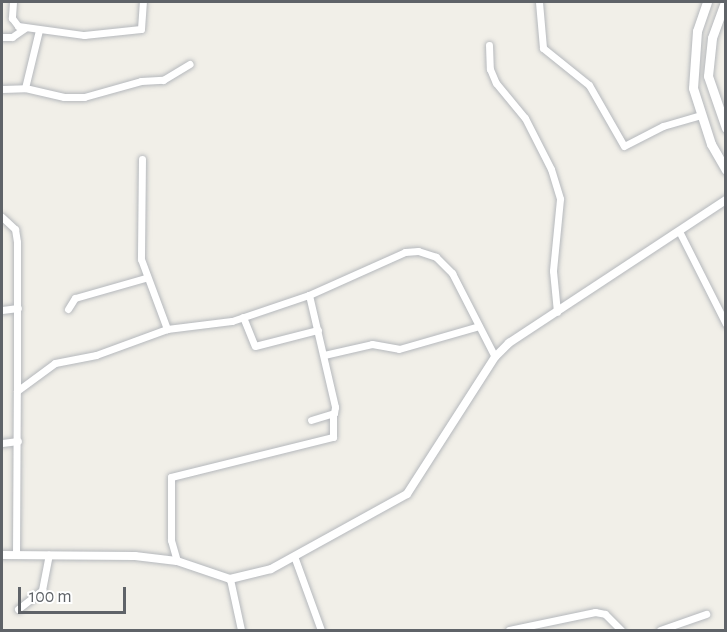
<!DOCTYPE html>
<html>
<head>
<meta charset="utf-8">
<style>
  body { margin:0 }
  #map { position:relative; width:727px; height:632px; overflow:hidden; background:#f1efe8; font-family:"Alegreya Sans",sans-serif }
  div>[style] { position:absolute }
  .roads { filter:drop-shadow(0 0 2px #b5b8bc) drop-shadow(0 0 2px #b5b8bc) }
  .minor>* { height:7px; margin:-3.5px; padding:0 3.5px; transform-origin:3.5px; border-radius:3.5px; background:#fff }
  .tertiary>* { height:8px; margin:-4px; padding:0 4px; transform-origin:4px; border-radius:4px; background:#fff }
  .secondary>* { height:9px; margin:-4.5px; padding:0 4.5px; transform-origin:4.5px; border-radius:4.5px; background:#fff }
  span { translate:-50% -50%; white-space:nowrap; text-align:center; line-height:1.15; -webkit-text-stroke:4.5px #fff; paint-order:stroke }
  .frame { position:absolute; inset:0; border:3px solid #5f6368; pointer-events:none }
  .scale { position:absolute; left:18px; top:587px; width:108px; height:27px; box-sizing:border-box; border:3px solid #5f6368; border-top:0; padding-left:8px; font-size:18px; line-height:21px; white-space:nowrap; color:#5f6368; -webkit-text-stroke:4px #fff; paint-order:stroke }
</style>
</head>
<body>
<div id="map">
  <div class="roads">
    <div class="minor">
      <div style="left:13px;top:2px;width:16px;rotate:94deg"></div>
      <div style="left:12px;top:18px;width:10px;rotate:53deg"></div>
      <div style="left:18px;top:26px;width:67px;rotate:7.8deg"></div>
      <div style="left:84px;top:35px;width:57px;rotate:-6deg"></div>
      <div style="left:141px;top:29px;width:27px;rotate:-86deg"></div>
      <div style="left:539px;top:2px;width:46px;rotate:85deg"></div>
      <div style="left:543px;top:48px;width:59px;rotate:38.8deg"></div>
      <div style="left:589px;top:85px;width:70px;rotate:60.2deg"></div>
      <div style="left:624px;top:146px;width:44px;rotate:-27.1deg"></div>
      <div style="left:663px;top:126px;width:40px;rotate:-16deg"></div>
      <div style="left:2px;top:37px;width:10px"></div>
      <div style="left:12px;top:37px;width:16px;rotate:-35deg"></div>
      <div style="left:489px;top:45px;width:24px;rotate:88deg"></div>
      <div style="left:490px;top:69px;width:15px;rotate:67deg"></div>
      <div style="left:496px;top:83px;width:45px;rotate:50.4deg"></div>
      <div style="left:525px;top:118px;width:57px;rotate:63deg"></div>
      <div style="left:551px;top:169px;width:31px;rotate:73deg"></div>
      <div style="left:560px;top:199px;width:72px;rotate:95.6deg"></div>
      <div style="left:553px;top:271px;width:41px;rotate:84.4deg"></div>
      <div style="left:25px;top:88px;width:40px;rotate:13deg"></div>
      <div style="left:64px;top:97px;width:20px"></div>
      <div style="left:84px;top:97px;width:59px;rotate:-15.7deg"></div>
      <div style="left:141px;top:81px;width:22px;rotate:-3deg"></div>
      <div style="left:163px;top:80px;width:31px;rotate:-31deg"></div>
      <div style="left:2px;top:89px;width:23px;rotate:-2deg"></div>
      <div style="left:25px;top:88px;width:60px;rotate:-76.4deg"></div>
      <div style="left:142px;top:159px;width:100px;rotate:90.6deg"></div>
      <div style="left:141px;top:259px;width:75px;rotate:69.6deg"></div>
      <div style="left:2px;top:217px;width:18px;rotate:43deg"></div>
      <div style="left:15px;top:229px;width:13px;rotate:81deg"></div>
      <div style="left:17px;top:242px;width:149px;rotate:90deg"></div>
      <div style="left:680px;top:233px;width:102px;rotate:63.2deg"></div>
      <div style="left:309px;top:295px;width:115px;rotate:76.9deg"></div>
      <div style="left:335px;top:407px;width:6px;rotate:99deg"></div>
      <div style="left:334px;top:413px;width:24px;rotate:163deg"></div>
      <div style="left:68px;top:309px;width:13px;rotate:-58deg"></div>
      <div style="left:75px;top:298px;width:73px;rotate:-15.9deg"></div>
      <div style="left:2px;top:310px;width:16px;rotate:-7deg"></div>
      <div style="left:243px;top:317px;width:31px;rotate:68deg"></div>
      <div style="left:255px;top:346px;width:65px;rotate:-14.3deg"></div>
      <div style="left:324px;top:355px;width:49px;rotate:-12.9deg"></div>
      <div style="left:372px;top:344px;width:27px;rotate:10deg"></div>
      <div style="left:399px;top:349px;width:83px;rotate:-16deg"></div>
      <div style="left:2px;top:443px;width:16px;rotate:-7deg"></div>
      <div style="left:16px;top:555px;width:164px;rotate:-89.7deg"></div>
      <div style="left:17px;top:391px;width:47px;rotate:-36.4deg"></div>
      <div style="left:55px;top:363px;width:42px;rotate:-11deg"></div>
      <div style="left:96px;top:355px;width:76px;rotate:-20.1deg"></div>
      <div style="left:167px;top:329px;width:65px;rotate:-7deg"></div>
      <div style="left:232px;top:321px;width:81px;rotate:-18.7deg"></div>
      <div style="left:309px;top:295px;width:105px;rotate:-24.1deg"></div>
      <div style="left:405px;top:252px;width:13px;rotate:-4deg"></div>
      <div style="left:418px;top:251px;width:19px;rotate:18deg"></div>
      <div style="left:436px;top:257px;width:23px;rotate:45deg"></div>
      <div style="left:452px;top:273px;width:94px;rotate:62.9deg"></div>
      <div style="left:294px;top:556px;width:79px;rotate:70deg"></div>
      <div style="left:177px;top:561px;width:22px;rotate:-106deg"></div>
      <div style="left:171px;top:540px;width:63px;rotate:-90deg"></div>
      <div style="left:171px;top:477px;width:167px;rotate:-13.9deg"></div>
      <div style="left:333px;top:437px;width:23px;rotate:-90deg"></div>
      <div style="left:230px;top:579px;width:52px;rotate:77.8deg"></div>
      <div style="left:18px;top:609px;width:31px;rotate:-38deg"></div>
      <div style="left:42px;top:590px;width:36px;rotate:-79deg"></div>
      <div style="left:509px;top:630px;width:88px;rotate:-11.8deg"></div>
      <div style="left:595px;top:612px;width:10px;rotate:11deg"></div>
      <div style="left:605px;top:614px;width:23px;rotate:45deg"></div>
      <div style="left:660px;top:630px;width:49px;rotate:-19.2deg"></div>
    </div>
    <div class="tertiary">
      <div style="left:2px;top:555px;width:133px;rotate:0.4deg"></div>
      <div style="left:135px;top:556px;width:42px;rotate:6.8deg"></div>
      <div style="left:177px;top:561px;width:56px;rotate:18.8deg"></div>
      <div style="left:230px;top:579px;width:42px;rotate:-13.7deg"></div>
      <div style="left:271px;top:569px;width:155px;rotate:-28.9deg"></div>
      <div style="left:407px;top:494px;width:163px;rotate:-57.3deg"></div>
      <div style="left:495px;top:357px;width:20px;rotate:-45deg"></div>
      <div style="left:509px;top:343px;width:260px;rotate:-33.4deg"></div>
    </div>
    <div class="secondary">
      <div style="left:707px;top:2px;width:31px;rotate:109deg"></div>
      <div style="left:697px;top:31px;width:57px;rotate:94deg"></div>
      <div style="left:693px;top:88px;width:59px;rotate:72.2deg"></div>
      <div style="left:711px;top:144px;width:30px;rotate:60deg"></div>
      <div style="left:725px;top:2px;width:38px;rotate:110deg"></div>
      <div style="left:712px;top:38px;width:38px;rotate:96deg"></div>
      <div style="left:708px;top:76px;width:55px;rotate:70.9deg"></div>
    </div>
  </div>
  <div class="frame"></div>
  <div class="scale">100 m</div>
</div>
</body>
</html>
